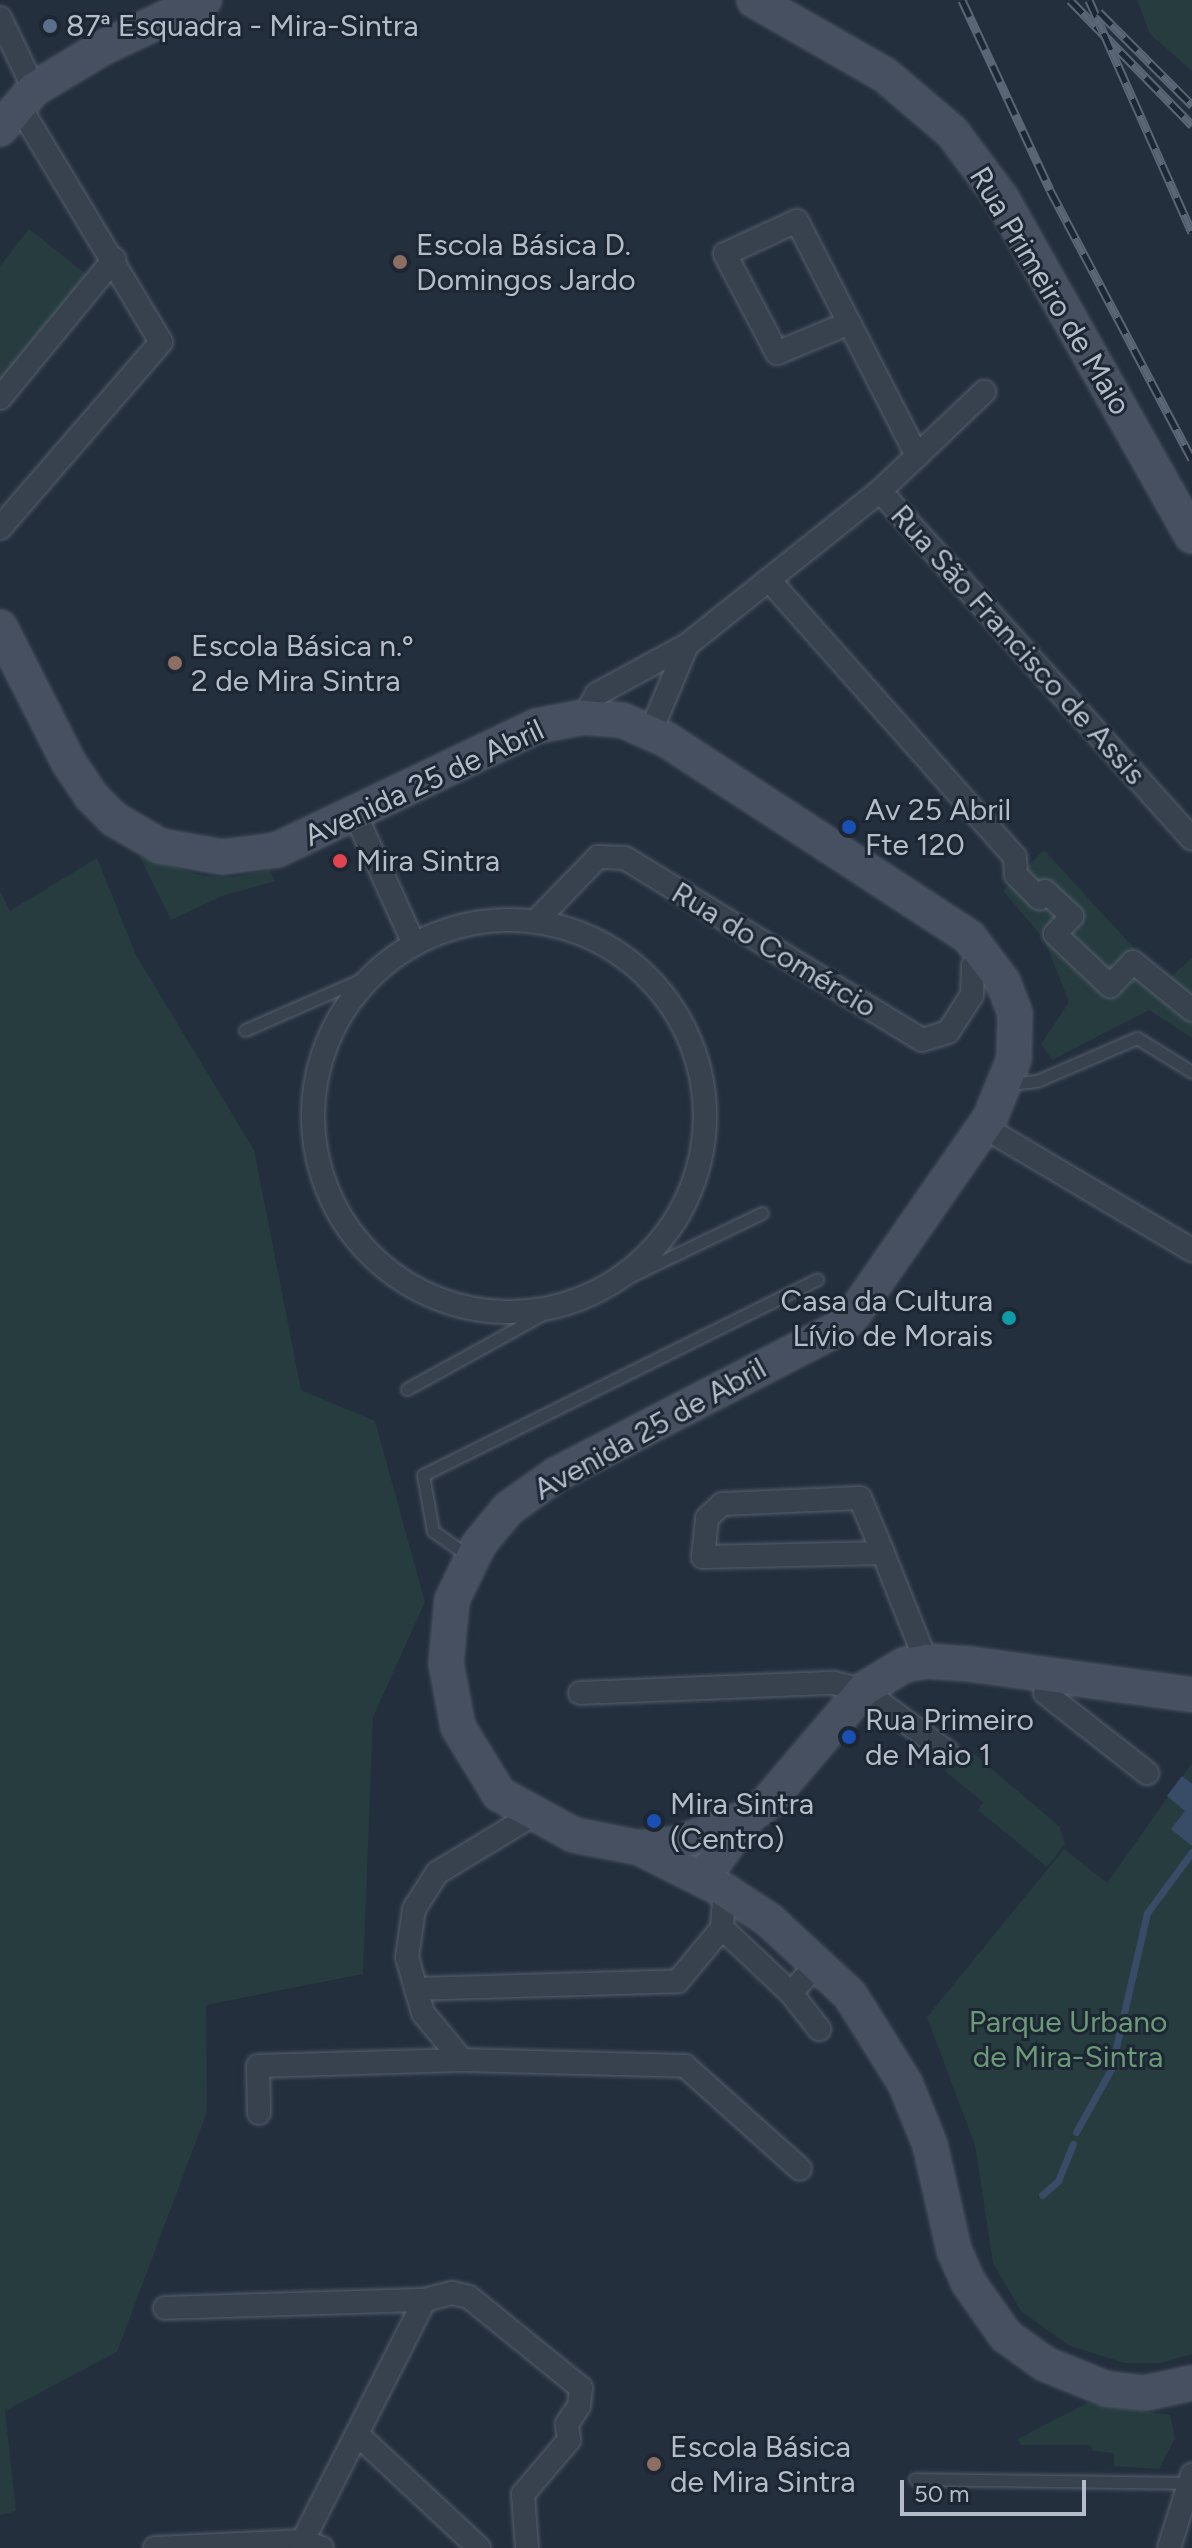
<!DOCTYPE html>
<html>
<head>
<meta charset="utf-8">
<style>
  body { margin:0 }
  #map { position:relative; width:1192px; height:2548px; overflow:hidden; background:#242f3e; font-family:Figtree,sans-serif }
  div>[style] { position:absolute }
  .green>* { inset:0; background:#263c3f }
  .water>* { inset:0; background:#394c67 }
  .stream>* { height:7px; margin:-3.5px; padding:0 3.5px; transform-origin:3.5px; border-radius:3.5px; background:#394c67 }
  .roads { filter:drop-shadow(0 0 2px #565f6c) drop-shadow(0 0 2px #565f6c) }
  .lane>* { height:11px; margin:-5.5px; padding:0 5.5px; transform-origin:5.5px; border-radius:5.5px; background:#38414e }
  .street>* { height:22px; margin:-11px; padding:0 11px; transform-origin:11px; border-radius:11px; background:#38414e }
  .street>.ring { margin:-11px; padding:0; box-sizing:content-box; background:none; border:22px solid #38414e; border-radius:50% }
  .secondary>* { height:32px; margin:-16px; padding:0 16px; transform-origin:16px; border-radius:16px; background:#465061 }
  .rail>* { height:9px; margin-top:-4.5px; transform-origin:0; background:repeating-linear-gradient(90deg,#1d2633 0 18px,#5a6575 0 36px); box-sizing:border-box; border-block:2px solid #5a6575 }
  .dots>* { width:22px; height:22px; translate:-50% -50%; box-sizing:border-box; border:4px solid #1d2633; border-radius:50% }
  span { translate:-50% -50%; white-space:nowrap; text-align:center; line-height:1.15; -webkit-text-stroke:6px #1d2633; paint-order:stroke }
  .poi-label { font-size:30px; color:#b4bcc9 }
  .left { translate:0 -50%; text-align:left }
  .right { translate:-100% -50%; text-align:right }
  .street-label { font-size:30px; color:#b4bcc9 }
  .park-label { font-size:30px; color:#6b9a76 }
  .scale { position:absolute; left:900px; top:2480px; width:186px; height:36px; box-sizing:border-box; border:4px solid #b4bcc9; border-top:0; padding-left:10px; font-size:24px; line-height:28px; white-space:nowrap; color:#b4bcc9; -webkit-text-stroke:6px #1d2633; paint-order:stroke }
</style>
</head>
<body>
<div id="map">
  <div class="green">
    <div style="clip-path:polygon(1137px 0,1192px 0,1192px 71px,1150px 34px)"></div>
    <div style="clip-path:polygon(29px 229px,86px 274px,0 383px,0 266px)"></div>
    <div style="clip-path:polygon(1044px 850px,1165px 982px,1192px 958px,1192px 1038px,1149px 1010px,1052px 1060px,1041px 1044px,1069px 1002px,1044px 939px,1003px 891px)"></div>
    <div style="clip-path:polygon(140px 857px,204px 876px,234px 877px,270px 870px,275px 881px,222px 896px,171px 920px)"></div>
    <div style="clip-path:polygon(97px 858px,136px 955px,254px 1150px,301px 1390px,375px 1421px,425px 1602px,373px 1717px,363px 1974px,206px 2005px,207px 2112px,117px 2352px,5px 2411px,16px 2511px,0 2515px,0 891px,10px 911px)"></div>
    <div style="clip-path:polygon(966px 1747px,1060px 1827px,1065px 1844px,1047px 1867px,978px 1810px,983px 1802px,945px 1771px)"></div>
    <div style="clip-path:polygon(1192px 1763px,1192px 2354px,1161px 2363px,1125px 2363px,1070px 2346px,1021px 2311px,993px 2263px,975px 2145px,927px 2017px,1064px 1849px,1107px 1883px)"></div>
    <div style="clip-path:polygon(1087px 2403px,1170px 2415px,1175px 2438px,1159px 2469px,1114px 2466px,1114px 2453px,1093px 2451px,1090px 2445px,1021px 2445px,1018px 2439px)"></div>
  </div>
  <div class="water">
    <div style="clip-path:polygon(1182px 1776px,1192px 1784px,1192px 1846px,1171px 1829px,1185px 1811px,1167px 1796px)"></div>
  </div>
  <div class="stream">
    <div style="left:1076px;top:2132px;width:72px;rotate:-60.9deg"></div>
    <div style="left:1111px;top:2069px;width:160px;rotate:-77deg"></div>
    <div style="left:1147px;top:1913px;width:76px;rotate:-53.6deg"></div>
    <div style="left:1042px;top:2195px;width:21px;rotate:-41deg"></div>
    <div style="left:1058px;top:2181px;width:40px;rotate:-68deg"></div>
  </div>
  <div class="roads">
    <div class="lane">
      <div style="left:245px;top:1030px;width:140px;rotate:-23.6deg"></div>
      <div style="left:1009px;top:1084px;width:28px;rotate:-6deg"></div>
      <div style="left:1037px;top:1081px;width:109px;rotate:-23.3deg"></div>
      <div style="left:1137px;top:1038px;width:65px;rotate:31.7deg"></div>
      <div style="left:606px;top:1288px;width:173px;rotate:-25.7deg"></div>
      <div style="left:407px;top:1389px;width:168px;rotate:-28.9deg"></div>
      <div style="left:471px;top:1558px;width:47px;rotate:-144.6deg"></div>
      <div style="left:433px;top:1531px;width:57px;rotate:-100.1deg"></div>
      <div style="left:423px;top:1475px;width:440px;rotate:-26.4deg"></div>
      <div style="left:915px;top:2479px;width:274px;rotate:0.8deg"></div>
    </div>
    <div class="street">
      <div style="left:0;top:18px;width:79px;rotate:64.4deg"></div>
      <div style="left:849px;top:323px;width:78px;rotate:157.4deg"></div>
      <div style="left:777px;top:353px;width:112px;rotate:-117.7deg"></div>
      <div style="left:725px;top:254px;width:79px;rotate:-24.6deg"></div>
      <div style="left:797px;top:221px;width:264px;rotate:62.9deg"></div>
      <div style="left:0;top:398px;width:180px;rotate:-50.6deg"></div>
      <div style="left:880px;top:491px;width:144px;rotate:-43.6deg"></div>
      <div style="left:0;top:528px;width:246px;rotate:-49.1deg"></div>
      <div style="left:161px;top:342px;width:275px;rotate:-121deg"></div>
      <div style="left:769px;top:580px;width:370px;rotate:48.4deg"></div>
      <div style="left:1015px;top:857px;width:18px;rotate:87deg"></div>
      <div style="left:1016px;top:875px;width:33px;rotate:45deg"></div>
      <div style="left:1039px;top:898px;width:9px;rotate:-49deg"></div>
      <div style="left:1045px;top:891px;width:37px;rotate:43deg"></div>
      <div style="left:1072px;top:916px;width:25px;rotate:133deg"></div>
      <div style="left:1055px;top:934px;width:76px;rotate:43.4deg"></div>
      <div style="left:1110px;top:986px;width:33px;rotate:-46deg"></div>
      <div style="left:1133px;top:962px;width:76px;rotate:39.1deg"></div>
      <div style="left:584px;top:717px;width:26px;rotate:-61deg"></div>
      <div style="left:597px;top:694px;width:102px;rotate:-28.6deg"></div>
      <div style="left:687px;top:645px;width:247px;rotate:-38.6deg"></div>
      <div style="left:880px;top:491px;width:467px;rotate:48.1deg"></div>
      <div style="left:651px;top:731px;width:93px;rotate:-67.3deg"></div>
      <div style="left:356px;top:816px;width:141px;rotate:65.6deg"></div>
      <div class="ring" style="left:313px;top:920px;width:370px;height:370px"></div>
      <div style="left:536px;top:921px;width:89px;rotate:-45.9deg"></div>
      <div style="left:598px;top:857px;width:27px;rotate:2deg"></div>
      <div style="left:625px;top:858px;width:348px;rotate:31.5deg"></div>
      <div style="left:922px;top:1040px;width:27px;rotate:-17deg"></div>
      <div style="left:948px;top:1032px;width:44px;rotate:-57deg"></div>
      <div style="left:972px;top:995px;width:29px;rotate:-88deg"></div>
      <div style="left:973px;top:966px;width:17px;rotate:-54deg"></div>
      <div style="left:984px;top:1127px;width:242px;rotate:30.6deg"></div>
      <div style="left:883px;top:1553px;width:180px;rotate:178.7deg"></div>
      <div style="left:703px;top:1557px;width:39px;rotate:-84deg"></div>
      <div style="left:707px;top:1518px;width:21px;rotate:-43deg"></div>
      <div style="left:722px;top:1504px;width:138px;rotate:-2.5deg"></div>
      <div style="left:860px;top:1498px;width:60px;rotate:67.3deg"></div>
      <div style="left:883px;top:1553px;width:116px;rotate:68.3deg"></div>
      <div style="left:580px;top:1693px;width:254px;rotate:-2.3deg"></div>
      <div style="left:834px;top:1683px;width:30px;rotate:14deg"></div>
      <div style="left:863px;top:1690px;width:104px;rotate:36.4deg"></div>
      <div style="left:1045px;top:1693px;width:130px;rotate:38.1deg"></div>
      <div style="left:531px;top:1816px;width:110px;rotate:148.8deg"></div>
      <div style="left:437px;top:1873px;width:43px;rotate:122.6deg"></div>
      <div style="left:414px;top:1909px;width:49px;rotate:98.3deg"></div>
      <div style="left:407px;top:1957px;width:58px;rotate:74.1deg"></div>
      <div style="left:423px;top:2013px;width:61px;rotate:50.3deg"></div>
      <div style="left:462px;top:2060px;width:223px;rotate:1.5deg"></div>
      <div style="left:685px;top:2066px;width:154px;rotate:41.8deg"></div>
      <div style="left:725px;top:1891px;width:37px;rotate:95deg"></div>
      <div style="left:722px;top:1928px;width:95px;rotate:43.3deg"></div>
      <div style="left:791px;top:1993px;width:40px;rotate:-48deg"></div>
      <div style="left:416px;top:1989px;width:262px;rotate:-1.7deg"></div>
      <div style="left:678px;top:1981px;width:69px;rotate:-50.3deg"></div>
      <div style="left:791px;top:1993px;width:46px;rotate:52.1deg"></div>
      <div style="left:259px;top:2113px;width:47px;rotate:-91.2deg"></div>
      <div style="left:258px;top:2066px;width:204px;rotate:-1.7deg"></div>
      <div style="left:165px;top:2308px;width:260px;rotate:-1.8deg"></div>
      <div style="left:359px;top:2436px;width:164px;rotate:43deg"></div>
      <div style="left:155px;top:2548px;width:148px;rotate:-2.7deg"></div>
      <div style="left:303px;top:2541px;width:20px;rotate:20deg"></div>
      <div style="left:299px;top:2548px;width:278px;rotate:-63.1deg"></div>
      <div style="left:425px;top:2300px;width:28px;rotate:-15deg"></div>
      <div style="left:452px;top:2293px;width:17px;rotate:13deg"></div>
      <div style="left:469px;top:2297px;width:144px;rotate:39.1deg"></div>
      <div style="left:581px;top:2388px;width:18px;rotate:96deg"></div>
      <div style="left:579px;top:2406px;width:22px;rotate:124deg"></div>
      <div style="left:567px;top:2424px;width:16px;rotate:83deg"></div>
      <div style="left:569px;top:2440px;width:71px;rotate:130.4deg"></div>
      <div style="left:523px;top:2494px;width:54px;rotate:85.8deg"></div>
      <div style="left:1169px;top:2548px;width:77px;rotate:-72.5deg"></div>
    </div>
    <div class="secondary">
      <div style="left:754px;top:0;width:151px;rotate:29.8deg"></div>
      <div style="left:885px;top:75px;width:88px;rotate:40.4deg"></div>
      <div style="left:952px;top:132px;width:84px;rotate:53.3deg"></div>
      <div style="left:1002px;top:199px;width:387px;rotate:60.6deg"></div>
      <div style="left:0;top:129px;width:52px;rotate:-49.6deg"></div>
      <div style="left:34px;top:89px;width:79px;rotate:-31.1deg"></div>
      <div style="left:102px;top:48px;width:113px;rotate:-25.2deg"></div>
      <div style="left:0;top:627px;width:153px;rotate:63.1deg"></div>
      <div style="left:69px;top:763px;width:40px;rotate:56deg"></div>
      <div style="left:91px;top:796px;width:33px;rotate:45deg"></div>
      <div style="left:114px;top:819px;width:53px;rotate:30.4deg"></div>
      <div style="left:160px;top:846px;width:63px;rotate:10.1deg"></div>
      <div style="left:222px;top:857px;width:55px;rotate:-7.3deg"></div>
      <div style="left:277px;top:850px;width:288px;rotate:-25.5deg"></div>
      <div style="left:537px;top:726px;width:48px;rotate:-10.8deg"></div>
      <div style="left:584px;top:717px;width:38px;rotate:5deg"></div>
      <div style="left:622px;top:720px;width:49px;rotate:24deg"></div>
      <div style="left:667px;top:740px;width:361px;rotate:33.1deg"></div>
      <div style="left:969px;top:937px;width:56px;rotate:52.9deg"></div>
      <div style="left:1003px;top:982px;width:34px;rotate:69deg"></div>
      <div style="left:1015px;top:1014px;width:45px;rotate:91.3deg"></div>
      <div style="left:1014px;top:1059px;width:64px;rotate:112.1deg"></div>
      <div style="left:990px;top:1118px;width:240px;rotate:124.8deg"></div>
      <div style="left:853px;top:1315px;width:17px;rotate:135deg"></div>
      <div style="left:841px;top:1327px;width:320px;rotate:152.6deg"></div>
      <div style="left:557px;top:1474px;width:60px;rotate:144.5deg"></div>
      <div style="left:508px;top:1509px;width:45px;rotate:129.6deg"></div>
      <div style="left:479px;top:1544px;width:62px;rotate:115.7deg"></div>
      <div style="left:452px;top:1600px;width:63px;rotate:95.4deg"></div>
      <div style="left:446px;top:1663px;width:65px;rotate:79.4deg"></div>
      <div style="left:458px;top:1727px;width:79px;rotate:58.5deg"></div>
      <div style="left:499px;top:1794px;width:85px;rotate:28.7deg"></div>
      <div style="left:574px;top:1835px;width:67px;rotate:11.1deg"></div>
      <div style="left:640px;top:1848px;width:95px;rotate:26.8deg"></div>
      <div style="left:725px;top:1891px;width:53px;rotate:33.4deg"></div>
      <div style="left:769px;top:1920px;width:110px;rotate:42.8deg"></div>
      <div style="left:850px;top:1995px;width:104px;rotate:58deg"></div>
      <div style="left:905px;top:2083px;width:67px;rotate:68deg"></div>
      <div style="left:930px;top:2145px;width:108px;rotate:77.1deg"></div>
      <div style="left:954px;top:2250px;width:35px;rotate:66deg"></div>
      <div style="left:968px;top:2282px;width:66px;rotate:54.9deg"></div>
      <div style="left:1006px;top:2336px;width:48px;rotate:35.7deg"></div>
      <div style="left:1045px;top:2364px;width:67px;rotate:22deg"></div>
      <div style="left:1107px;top:2389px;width:39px;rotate:6deg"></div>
      <div style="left:1146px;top:2393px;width:47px;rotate:-12.3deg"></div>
      <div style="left:640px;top:1848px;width:39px;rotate:-7deg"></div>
      <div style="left:679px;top:1843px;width:73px;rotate:-20.9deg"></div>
      <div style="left:702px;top:1878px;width:78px;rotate:-52.8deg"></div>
      <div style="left:749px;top:1816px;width:21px;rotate:-35deg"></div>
      <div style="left:766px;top:1804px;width:150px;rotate:-49.6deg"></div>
      <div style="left:863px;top:1690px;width:48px;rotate:-31.4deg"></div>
      <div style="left:904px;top:1665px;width:22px;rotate:-10deg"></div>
      <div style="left:926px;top:1661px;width:44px;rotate:3.9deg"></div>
      <div style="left:970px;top:1664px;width:224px;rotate:7.9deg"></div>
    </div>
  </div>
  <div class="rail">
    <div style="left:962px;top:0;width:209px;rotate:65.1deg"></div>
    <div style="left:1050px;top:190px;width:304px;rotate:62.2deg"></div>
    <div style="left:1070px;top:0;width:175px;rotate:45.7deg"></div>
    <div style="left:1089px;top:0;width:254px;rotate:66.1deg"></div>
    <div style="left:1099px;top:12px;width:132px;rotate:45deg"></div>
  </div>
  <div class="dots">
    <div style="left:50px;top:26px;background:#5c6f8a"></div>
    <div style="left:400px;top:262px;background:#8d6e63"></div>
    <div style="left:175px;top:663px;background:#8d6e63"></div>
    <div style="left:849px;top:827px;background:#1a4fb4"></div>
    <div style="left:340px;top:861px;background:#e0444e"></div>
    <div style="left:1009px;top:1318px;background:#0f9aa8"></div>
    <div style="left:849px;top:1737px;background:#1a4fb4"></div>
    <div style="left:654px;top:1821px;background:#1a4fb4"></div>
    <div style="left:654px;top:2464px;background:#8d6e63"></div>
  </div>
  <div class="poi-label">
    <span class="left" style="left:66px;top:26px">87ª Esquadra - Mira-Sintra</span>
    <span class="left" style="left:416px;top:262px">Escola Básica D.<br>Domingos Jardo</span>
    <span class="left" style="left:191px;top:663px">Escola Básica n.º<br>2 de Mira Sintra</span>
    <span class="left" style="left:865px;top:827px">Av 25 Abril<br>Fte 120</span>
    <span class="left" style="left:356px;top:861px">Mira Sintra</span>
    <span class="right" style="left:993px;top:1318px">Casa da Cultura<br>Lívio de Morais</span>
    <span class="left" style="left:865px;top:1737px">Rua Primeiro<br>de Maio 1</span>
    <span class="left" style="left:670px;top:1821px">Mira Sintra<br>(Centro)</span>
    <span class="left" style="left:670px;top:2464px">Escola Básica<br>de Mira Sintra</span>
  </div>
  <div class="street-label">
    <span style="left:1050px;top:291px;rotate:59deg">Rua Primeiro de Maio</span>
    <span style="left:1018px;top:645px;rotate:48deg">Rua São Francisco de Assis</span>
    <span style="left:424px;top:783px;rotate:-25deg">Avenida 25 de Abril</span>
    <span style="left:774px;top:950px;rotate:31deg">Rua do Comércio</span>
    <span style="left:650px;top:1429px;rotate:-29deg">Avenida 25 de Abril</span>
  </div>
  <div class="park-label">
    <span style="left:1068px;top:2039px">Parque Urbano<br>de Mira-Sintra</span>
  </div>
  <div class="scale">50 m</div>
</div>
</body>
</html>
